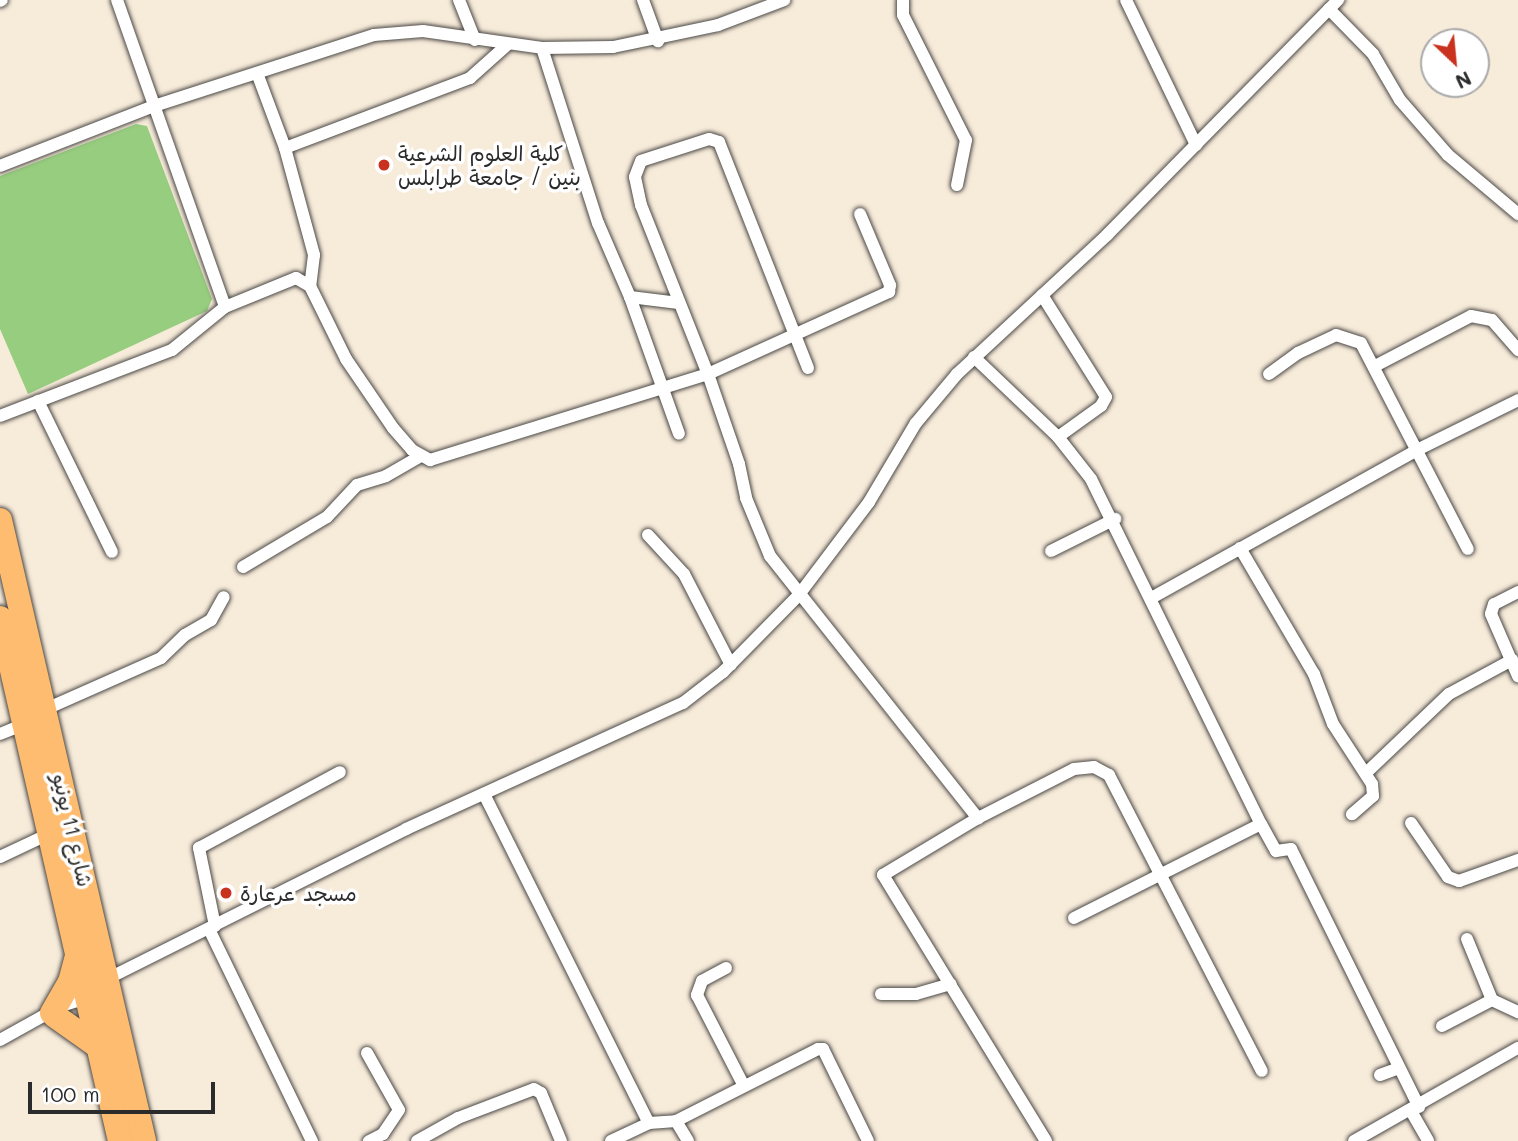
<!DOCTYPE html>
<html>
<head>
<meta charset="utf-8">
<style>
  body { margin:0 }
  #map { position:relative; width:1518px; height:1141px; overflow:hidden; background:#f7ebda; font-family:Mali,"Playpen Sans Arabic",sans-serif }
  div>[style] { position:absolute }
  .green>* { inset:0; background:#97cd7f }
  .roads { filter:drop-shadow(0 0 2px #4a4845) drop-shadow(0 0 2px #4a4845) }
  .street>* { height:12px; margin:-6px; padding:0 6px; transform-origin:6px; border-radius:6px; background:#fff }
  .highway>* { height:24px; margin:-12px; padding:0 12px; transform-origin:12px; border-radius:12px; background:#febc70 }
  .dots>* { width:19px; height:19px; translate:-50% -50%; box-sizing:border-box; border:4px solid #fff; border-radius:50% }
  span { translate:-50% -50%; white-space:nowrap; text-align:center; line-height:1.15; -webkit-text-stroke:7px #fff; paint-order:stroke }
  .poi-label { font-size:21px; color:#2b2b2b }
  .left { translate:0 -50%; text-align:left }
  .street-label { font-size:21px; color:#2b2b2b }
  .north { position:absolute; left:1420px; top:28px; width:70px; height:70px; box-sizing:border-box; background:#fff; border:2px solid #aaa; border-radius:50%; rotate:154deg; font-size:19px; font-weight:700; line-height:28px; text-align:center; color:#2b2b2b }
  .north::after { content:''; display:block; margin:auto; width:24px; height:32px; background:#c8321e; clip-path:polygon(50% 0,100% 100%,50% 72%,0 100%) }
  .scale { position:absolute; left:28px; top:1082px; width:187px; height:32px; box-sizing:border-box; border:4px solid #2b2b2b; border-top:0; padding-left:9px; font-size:21px; line-height:24px; white-space:nowrap; color:#2b2b2b; -webkit-text-stroke:5px #fff; paint-order:stroke }
</style>
</head>
<body>
<div id="map">
  <div class="green">
    <div style="clip-path:polygon(136px 124px,147px 126px,212px 299px,207px 311px,28px 394px,0 329px,0 176px)"></div>
  </div>
  <div class="roads">
    <div class="street">
      <div style="left:117px;top:0;width:325px;rotate:70.6deg"></div>
      <div style="left:459px;top:0;width:43px;rotate:68.2deg"></div>
      <div style="left:643px;top:0;width:44px;rotate:69.9deg"></div>
      <div style="left:903px;top:0;width:15px;rotate:90deg"></div>
      <div style="left:903px;top:15px;width:140px;rotate:63.3deg"></div>
      <div style="left:966px;top:140px;width:46px;rotate:101.3deg"></div>
      <div style="left:1126px;top:0;width:161px;rotate:64.2deg"></div>
      <div style="left:0;top:1px;width:2px;rotate:-27deg"></div>
      <div style="left:1329px;top:9px;width:63px;rotate:45.6deg"></div>
      <div style="left:1373px;top:54px;width:53px;rotate:59.6deg"></div>
      <div style="left:1400px;top:100px;width:73px;rotate:48.9deg"></div>
      <div style="left:1448px;top:155px;width:92px;rotate:40.1deg"></div>
      <div style="left:542px;top:48px;width:184px;rotate:72.3deg"></div>
      <div style="left:598px;top:223px;width:81px;rotate:66.6deg"></div>
      <div style="left:630px;top:297px;width:145px;rotate:70.3deg"></div>
      <div style="left:257px;top:73px;width:80px;rotate:69.5deg"></div>
      <div style="left:285px;top:148px;width:111px;rotate:74.8deg"></div>
      <div style="left:314px;top:255px;width:31px;rotate:97deg"></div>
      <div style="left:285px;top:148px;width:198px;rotate:-20.7deg"></div>
      <div style="left:470px;top:78px;width:51px;rotate:-41.8deg"></div>
      <div style="left:0;top:166px;width:165px;rotate:-21.3deg"></div>
      <div style="left:154px;top:106px;width:231px;rotate:-17.9deg"></div>
      <div style="left:374px;top:35px;width:49px;rotate:-4.7deg"></div>
      <div style="left:423px;top:31px;width:120px;rotate:8.1deg"></div>
      <div style="left:542px;top:48px;width:71px;rotate:-0.8deg"></div>
      <div style="left:613px;top:47px;width:107px;rotate:-11.8deg"></div>
      <div style="left:718px;top:25px;width:71px;rotate:-20.7deg"></div>
      <div style="left:1042px;top:295px;width:120px;rotate:57.9deg"></div>
      <div style="left:1106px;top:397px;width:10px;rotate:119deg"></div>
      <div style="left:1101px;top:406px;width:53px;rotate:144.2deg"></div>
      <div style="left:630px;top:297px;width:49px;rotate:7deg"></div>
      <div style="left:974px;top:357px;width:116px;rotate:43.6deg"></div>
      <div style="left:1058px;top:437px;width:53px;rotate:51.8deg"></div>
      <div style="left:1091px;top:479px;width:385px;rotate:63.8deg"></div>
      <div style="left:1261px;top:824px;width:31px;rotate:61deg"></div>
      <div style="left:1276px;top:851px;width:15px;rotate:-8deg"></div>
      <div style="left:1291px;top:849px;width:288px;rotate:63.6deg"></div>
      <div style="left:1375px;top:366px;width:108px;rotate:-27.5deg"></div>
      <div style="left:1471px;top:316px;width:21px;rotate:11deg"></div>
      <div style="left:1492px;top:320px;width:40px;rotate:49deg"></div>
      <div style="left:808px;top:368px;width:243px;rotate:-111.5deg"></div>
      <div style="left:719px;top:142px;width:10px;rotate:-163deg"></div>
      <div style="left:709px;top:139px;width:71px;rotate:162.1deg"></div>
      <div style="left:641px;top:161px;width:17px;rotate:111deg"></div>
      <div style="left:635px;top:177px;width:29px;rotate:78deg"></div>
      <div style="left:641px;top:205px;width:182px;rotate:68.4deg"></div>
      <div style="left:708px;top:374px;width:95px;rotate:71deg"></div>
      <div style="left:739px;top:464px;width:35px;rotate:78deg"></div>
      <div style="left:746px;top:498px;width:63px;rotate:67.5deg"></div>
      <div style="left:770px;top:556px;width:335px;rotate:51.6deg"></div>
      <div style="left:1269px;top:374px;width:36px;rotate:-36deg"></div>
      <div style="left:1298px;top:353px;width:42px;rotate:-25.3deg"></div>
      <div style="left:1336px;top:335px;width:26px;rotate:18deg"></div>
      <div style="left:1361px;top:343px;width:232px;rotate:62.6deg"></div>
      <div style="left:38px;top:401px;width:168px;rotate:63.9deg"></div>
      <div style="left:0;top:416px;width:184px;rotate:-21deg"></div>
      <div style="left:172px;top:350px;width:68px;rotate:-39.1deg"></div>
      <div style="left:225px;top:307px;width:77px;rotate:-22.2deg"></div>
      <div style="left:296px;top:278px;width:16px;rotate:30deg"></div>
      <div style="left:310px;top:286px;width:81px;rotate:63.7deg"></div>
      <div style="left:346px;top:359px;width:83px;rotate:55.7deg"></div>
      <div style="left:393px;top:428px;width:29px;rotate:49deg"></div>
      <div style="left:412px;top:450px;width:21px;rotate:29deg"></div>
      <div style="left:430px;top:460px;width:291px;rotate:-17.2deg"></div>
      <div style="left:708px;top:374px;width:199px;rotate:-24.4deg"></div>
      <div style="left:889px;top:292px;width:7px;rotate:-82deg"></div>
      <div style="left:890px;top:285px;width:77px;rotate:-112.9deg"></div>
      <div style="left:648px;top:535px;width:53px;rotate:47.3deg"></div>
      <div style="left:684px;top:574px;width:102px;rotate:62.7deg"></div>
      <div style="left:1240px;top:548px;width:146px;rotate:59.6deg"></div>
      <div style="left:1314px;top:674px;width:53px;rotate:69.2deg"></div>
      <div style="left:1333px;top:724px;width:72px;rotate:57deg"></div>
      <div style="left:1372px;top:784px;width:12px;rotate:85deg"></div>
      <div style="left:1373px;top:796px;width:28px;rotate:139deg"></div>
      <div style="left:1051px;top:551px;width:72px;rotate:-26.6deg"></div>
      <div style="left:243px;top:567px;width:98px;rotate:-30.8deg"></div>
      <div style="left:327px;top:517px;width:44px;rotate:-46.8deg"></div>
      <div style="left:357px;top:485px;width:30px;rotate:-17deg"></div>
      <div style="left:386px;top:476px;width:39px;rotate:-30deg"></div>
      <div style="left:1518px;top:592px;width:27px;rotate:153deg"></div>
      <div style="left:1494px;top:604px;width:10px;rotate:107deg"></div>
      <div style="left:1491px;top:614px;width:68px;rotate:66.5deg"></div>
      <div style="left:1153px;top:597px;width:302px;rotate:-29.1deg"></div>
      <div style="left:1417px;top:450px;width:113px;rotate:-26.3deg"></div>
      <div style="left:46px;top:709px;width:126px;rotate:-23.9deg"></div>
      <div style="left:161px;top:658px;width:33px;rotate:-44deg"></div>
      <div style="left:185px;top:635px;width:30px;rotate:-30deg"></div>
      <div style="left:211px;top:620px;width:26px;rotate:-61deg"></div>
      <div style="left:0;top:734px;width:27px;rotate:-22deg"></div>
      <div style="left:1366px;top:773px;width:115px;rotate:-43.6deg"></div>
      <div style="left:1449px;top:694px;width:72px;rotate:-28.4deg"></div>
      <div style="left:484px;top:794px;width:368px;rotate:63.4deg"></div>
      <div style="left:1411px;top:823px;width:65px;rotate:55.6deg"></div>
      <div style="left:1448px;top:877px;width:12px;rotate:20deg"></div>
      <div style="left:1459px;top:881px;width:63px;rotate:-19.6deg"></div>
      <div style="left:0;top:857px;width:56px;rotate:-25.2deg"></div>
      <div style="left:1074px;top:918px;width:209px;rotate:-26.7deg"></div>
      <div style="left:215px;top:926px;width:80px;rotate:-101.6deg"></div>
      <div style="left:199px;top:848px;width:160px;rotate:-28.3deg"></div>
      <div style="left:209px;top:929px;width:236px;rotate:64.1deg"></div>
      <div style="left:1467px;top:939px;width:66px;rotate:67.7deg"></div>
      <div style="left:1492px;top:1000px;width:29px;rotate:25deg"></div>
      <div style="left:726px;top:968px;width:27px;rotate:152deg"></div>
      <div style="left:702px;top:981px;width:15px;rotate:110deg"></div>
      <div style="left:697px;top:995px;width:102px;rotate:62.7deg"></div>
      <div style="left:107px;top:979px;width:335px;rotate:-26.6deg"></div>
      <div style="left:406px;top:829px;width:304px;rotate:-24.5deg"></div>
      <div style="left:683px;top:703px;width:51px;rotate:-37.8deg"></div>
      <div style="left:723px;top:672px;width:107px;rotate:-45.4deg"></div>
      <div style="left:798px;top:596px;width:118px;rotate:-52.9deg"></div>
      <div style="left:869px;top:502px;width:92px;rotate:-59.3deg"></div>
      <div style="left:916px;top:423px;width:64px;rotate:-50.1deg"></div>
      <div style="left:957px;top:374px;width:205px;rotate:-42.8deg"></div>
      <div style="left:1107px;top:235px;width:330px;rotate:-45.5deg"></div>
      <div style="left:881px;top:994px;width:35px"></div>
      <div style="left:916px;top:994px;width:36px;rotate:-16deg"></div>
      <div style="left:1442px;top:1026px;width:56px;rotate:-27.5deg"></div>
      <div style="left:0;top:1040px;width:70px;rotate:-29.1deg"></div>
      <div style="left:61px;top:1006px;width:27px;rotate:-17deg"></div>
      <div style="left:367px;top:1053px;width:65px;rotate:60.7deg"></div>
      <div style="left:399px;top:1110px;width:29px;rotate:124deg"></div>
      <div style="left:383px;top:1134px;width:16px;rotate:153deg"></div>
      <div style="left:1380px;top:1075px;width:20px;rotate:-20deg"></div>
      <div style="left:1411px;top:1111px;width:34px;rotate:60deg"></div>
      <div style="left:676px;top:1121px;width:23px;rotate:59deg"></div>
      <div style="left:417px;top:1141px;width:47px;rotate:-29.3deg"></div>
      <div style="left:458px;top:1118px;width:81px;rotate:-20.9deg"></div>
      <div style="left:534px;top:1089px;width:8px;rotate:30deg"></div>
      <div style="left:541px;top:1093px;width:52px;rotate:67.4deg"></div>
      <div style="left:611px;top:1141px;width:42px;rotate:-25.3deg"></div>
      <div style="left:649px;top:1123px;width:27px;rotate:-4deg"></div>
      <div style="left:676px;top:1121px;width:159px;rotate:-26.9deg"></div>
      <div style="left:818px;top:1049px;width:5px"></div>
      <div style="left:823px;top:1049px;width:102px;rotate:63.9deg"></div>
      <div style="left:1046px;top:1141px;width:312px;rotate:-121.5deg"></div>
      <div style="left:883px;top:875px;width:111px;rotate:-31deg"></div>
      <div style="left:978px;top:818px;width:108px;rotate:-27deg"></div>
      <div style="left:1074px;top:769px;width:20px;rotate:-6deg"></div>
      <div style="left:1094px;top:767px;width:17px;rotate:28deg"></div>
      <div style="left:1109px;top:775px;width:333px;rotate:62.7deg"></div>
      <div style="left:1354px;top:1141px;width:189px;rotate:-29.6deg"></div>
    </div>
    <div class="highway">
      <div style="left:0;top:520px;width:637px;rotate:76.94deg"></div>
      <div style="left:0;top:618px;width:537px;rotate:77.08deg"></div>
      <div style="left:52px;top:1013px;width:36px;rotate:-60deg"></div>
      <div style="left:70px;top:982px;width:27px;rotate:-75deg"></div>
      <div style="left:55px;top:1016px;width:54px;rotate:35.2deg"></div>
    </div>
  </div>
  <div class="dots">
    <div style="left:384px;top:165px;background:#c8321e"></div>
    <div style="left:226px;top:893px;background:#c8321e"></div>
  </div>
  <div class="poi-label">
    <span class="left" style="left:398px;top:165px">كلية العلوم الشرعية<br>بنين / جامعة طرابلس</span>
    <span class="left" style="left:240px;top:893px">مسجد عرعارة</span>
  </div>
  <div class="street-label">
    <span style="left:73px;top:830px;rotate:77deg">شارع 11 يونيو</span>
  </div>
  <div class="north">N</div>
  <div class="scale">100 m</div>
</div>
</body>
</html>
